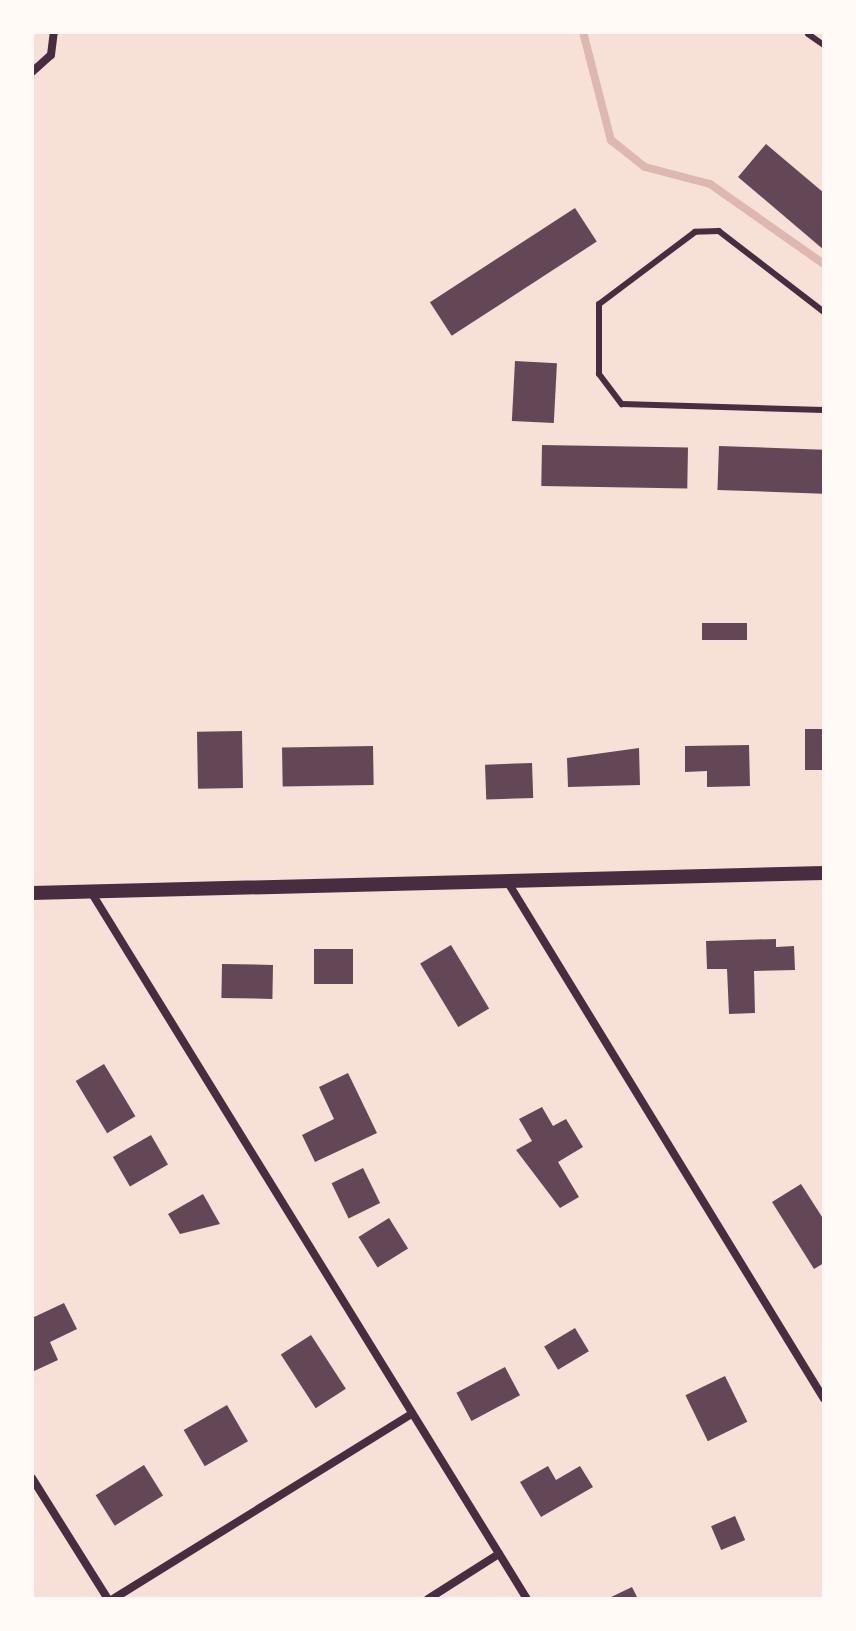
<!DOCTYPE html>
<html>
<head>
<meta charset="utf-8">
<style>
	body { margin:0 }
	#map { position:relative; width:856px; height:1631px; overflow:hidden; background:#f7e1d7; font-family:Mulish,sans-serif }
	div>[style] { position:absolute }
	.stream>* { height:8px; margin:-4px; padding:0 4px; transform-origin:4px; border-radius:4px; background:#dcb8b0 }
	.building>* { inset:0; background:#644757; transform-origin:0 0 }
	.service>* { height:6px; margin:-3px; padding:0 3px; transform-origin:3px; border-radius:3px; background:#4a2c40 }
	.minor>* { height:8px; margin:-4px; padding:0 4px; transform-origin:4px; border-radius:4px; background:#4a2c40 }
	.tertiary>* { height:14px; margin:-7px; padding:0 7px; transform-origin:7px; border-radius:7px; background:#4a2c40 }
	span { translate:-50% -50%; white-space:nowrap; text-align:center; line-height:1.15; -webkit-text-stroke:8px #fffaf5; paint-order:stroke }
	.frame { position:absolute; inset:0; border:34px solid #fffaf5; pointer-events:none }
</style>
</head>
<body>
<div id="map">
	<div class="stream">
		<div style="left:583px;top:32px;width:112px;rotate:75.5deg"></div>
		<div style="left:611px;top:140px;width:43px;rotate:38.5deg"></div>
		<div style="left:645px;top:167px;width:67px;rotate:14.7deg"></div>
		<div style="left:710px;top:184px;width:139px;rotate:35.1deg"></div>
	</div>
	<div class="building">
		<div style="clip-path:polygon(766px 144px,824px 193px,824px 250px,738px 177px)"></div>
		<div style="left:575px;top:208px;width:40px;height:173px;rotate:57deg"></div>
		<div style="left:515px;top:361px;width:42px;height:60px;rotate:3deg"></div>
		<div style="left:542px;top:445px;width:146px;height:41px;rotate:1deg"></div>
		<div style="left:719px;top:446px;width:105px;height:44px;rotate:2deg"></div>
		<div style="left:747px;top:623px;width:17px;height:45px;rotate:90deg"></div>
		<div style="left:805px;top:729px;width:19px;height:41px"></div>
		<div style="left:242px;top:731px;width:57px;height:45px;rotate:89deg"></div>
		<div style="clip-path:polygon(749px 745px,750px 786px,707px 787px,707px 771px,685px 772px,685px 746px)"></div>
		<div style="left:373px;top:746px;width:39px;height:91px;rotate:89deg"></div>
		<div style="clip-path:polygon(639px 748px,640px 785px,568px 787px,567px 758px)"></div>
		<div style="left:532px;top:763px;width:35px;height:47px;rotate:88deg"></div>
		<div style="clip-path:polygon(776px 939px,776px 947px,794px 946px,795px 970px,754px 971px,755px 1013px,729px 1014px,727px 969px,707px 969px,706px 941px)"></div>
		<div style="left:451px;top:945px;width:74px;height:36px;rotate:59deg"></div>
		<div style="left:314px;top:949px;width:39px;height:35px"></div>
		<div style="left:222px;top:964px;width:51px;height:34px;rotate:1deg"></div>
		<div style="left:104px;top:1064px;width:61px;height:33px;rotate:59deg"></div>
		<div style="clip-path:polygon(348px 1073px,377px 1133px,315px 1162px,302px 1135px,334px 1119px,319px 1087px)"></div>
		<div style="clip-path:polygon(542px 1107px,553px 1126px,566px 1119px,583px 1147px,558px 1162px,579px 1197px,560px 1208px,516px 1150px,532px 1141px,519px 1119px)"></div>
		<div style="left:151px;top:1135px;width:34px;height:44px;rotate:60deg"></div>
		<div style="left:363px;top:1168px;width:39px;height:35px;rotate:64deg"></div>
		<div style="clip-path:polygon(801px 1184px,824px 1220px,824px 1263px,814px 1269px,772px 1202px)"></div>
		<div style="clip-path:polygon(203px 1194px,220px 1224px,180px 1234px,168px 1214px)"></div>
		<div style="left:389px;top:1218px;width:36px;height:36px;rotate:58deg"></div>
		<div style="clip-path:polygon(64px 1303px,77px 1329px,50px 1342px,58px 1360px,32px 1372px,32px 1318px)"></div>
		<div style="left:575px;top:1328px;width:27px;height:36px;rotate:59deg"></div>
		<div style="left:311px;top:1335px;width:64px;height:36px;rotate:57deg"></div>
		<div style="left:505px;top:1367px;width:32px;height:55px;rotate:62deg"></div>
		<div style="left:725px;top:1376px;width:51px;height:44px;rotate:64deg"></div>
		<div style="left:227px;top:1405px;width:42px;height:50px;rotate:60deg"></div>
		<div style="left:144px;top:1465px;width:36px;height:57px;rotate:58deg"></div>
		<div style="clip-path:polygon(548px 1466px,556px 1480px,580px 1466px,593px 1487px,541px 1517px,520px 1482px)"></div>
		<div style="left:735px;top:1516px;width:26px;height:26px;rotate:67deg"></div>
		<div style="clip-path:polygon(632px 1587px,638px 1599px,607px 1599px)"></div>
	</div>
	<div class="service">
		<div style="left:808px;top:34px;width:19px;rotate:35deg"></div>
		<div style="left:824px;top:312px;width:133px;rotate:-142.4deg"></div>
		<div style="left:719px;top:231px;width:24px;rotate:178deg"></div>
		<div style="left:695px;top:232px;width:120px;rotate:143.1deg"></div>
		<div style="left:599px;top:304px;width:70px;rotate:90deg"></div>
		<div style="left:599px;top:374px;width:38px;rotate:53deg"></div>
		<div style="left:622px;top:404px;width:202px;rotate:1.7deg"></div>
	</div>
	<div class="minor">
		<div style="left:32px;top:72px;width:25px;rotate:-42deg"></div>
		<div style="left:51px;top:55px;width:23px;rotate:-83deg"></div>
		<div style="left:507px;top:881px;width:607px;rotate:58.53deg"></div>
		<div style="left:91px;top:892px;width:831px;rotate:58.34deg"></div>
		<div style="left:32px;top:1478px;width:143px;rotate:57.9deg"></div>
		<div style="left:113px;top:1599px;width:349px;rotate:-31.8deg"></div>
		<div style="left:428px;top:1599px;width:84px;rotate:-32.4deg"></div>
	</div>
	<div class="tertiary">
		<div style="left:32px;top:893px;width:792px;rotate:-1.45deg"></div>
	</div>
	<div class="frame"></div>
</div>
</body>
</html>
